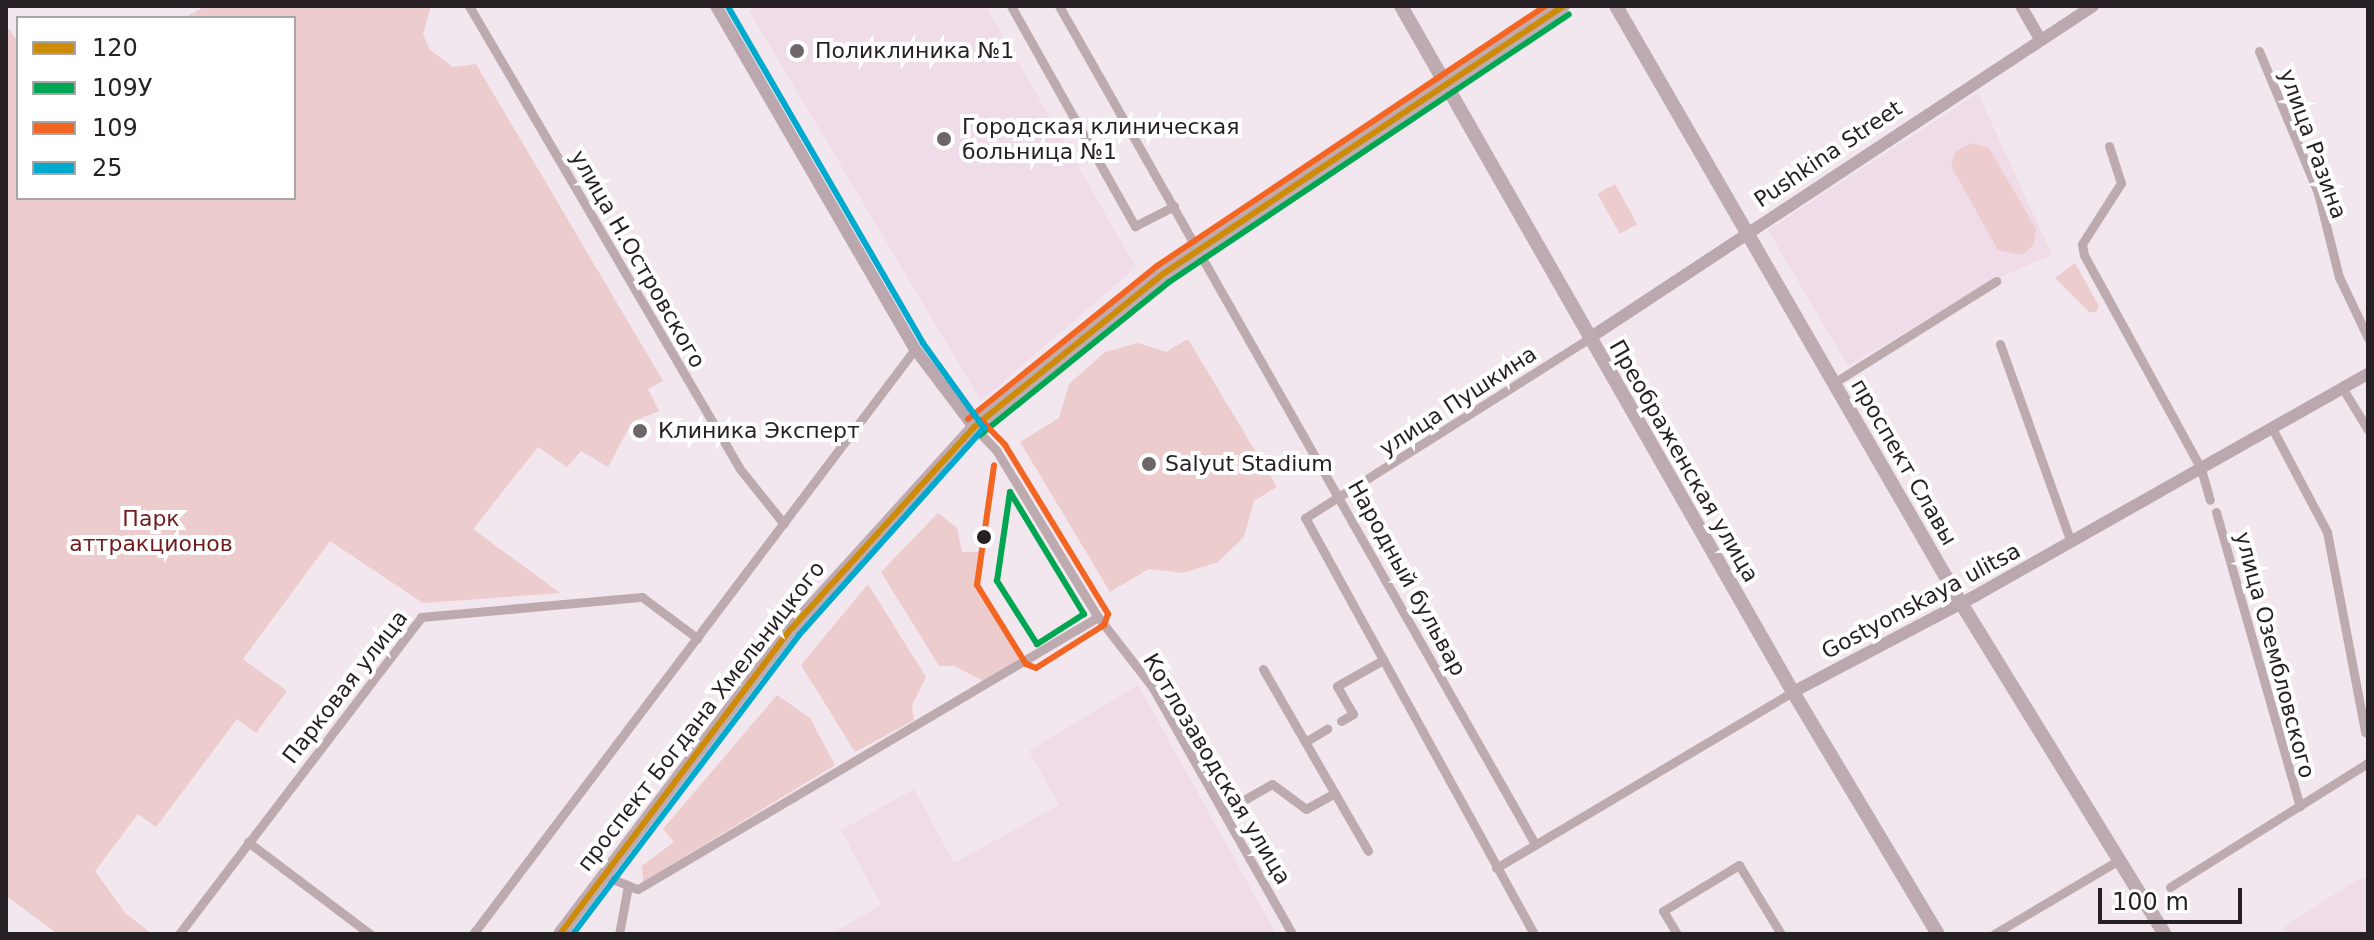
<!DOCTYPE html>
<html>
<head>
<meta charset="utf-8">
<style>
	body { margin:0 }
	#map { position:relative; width:2374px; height:940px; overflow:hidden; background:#f2e7ee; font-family:"DejaVu Sans",sans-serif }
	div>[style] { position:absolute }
	.built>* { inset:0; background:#f0dce9 }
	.green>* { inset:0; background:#eccccd; transform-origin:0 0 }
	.street>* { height:9px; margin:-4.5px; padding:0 4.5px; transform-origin:4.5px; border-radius:4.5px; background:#bcaaaf }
	.secondary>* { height:12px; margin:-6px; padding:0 6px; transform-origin:6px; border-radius:6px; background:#bba8ae }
	.primary>* { height:14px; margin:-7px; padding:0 7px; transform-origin:7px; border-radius:7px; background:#beabb2 }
	.bus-1>* { height:6px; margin:-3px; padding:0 3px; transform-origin:3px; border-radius:3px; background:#cd8b07 }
	.bus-2>* { height:6px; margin:-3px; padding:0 3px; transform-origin:3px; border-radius:3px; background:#00a651 }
	.bus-3>* { height:6px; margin:-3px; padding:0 3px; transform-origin:3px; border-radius:3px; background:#f26522 }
	.bus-4>* { height:6px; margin:-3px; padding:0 3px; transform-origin:3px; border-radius:3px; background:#00a9ce }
	.dots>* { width:22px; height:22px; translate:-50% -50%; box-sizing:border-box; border:4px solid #fff; border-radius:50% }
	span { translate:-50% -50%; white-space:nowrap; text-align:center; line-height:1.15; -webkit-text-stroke:8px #fff; paint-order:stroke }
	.poi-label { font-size:22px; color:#261f23 }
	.left { translate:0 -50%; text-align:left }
	.street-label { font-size:22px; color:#261f23 }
	.park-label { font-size:22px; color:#701b1d }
	.frame { position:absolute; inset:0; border:8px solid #261f23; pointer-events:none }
	.legend { position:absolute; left:16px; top:16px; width:280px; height:184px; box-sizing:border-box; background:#fff; border:2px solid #a8a5a7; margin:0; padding:10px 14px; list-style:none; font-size:24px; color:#261f23 }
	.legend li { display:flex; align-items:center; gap:16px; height:40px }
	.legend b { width:40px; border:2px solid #a8a5a7 }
	.scale { position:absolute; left:2098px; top:888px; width:144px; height:36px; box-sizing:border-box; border:4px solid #261f23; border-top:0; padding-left:10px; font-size:24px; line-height:28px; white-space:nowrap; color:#261f23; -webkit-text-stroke:6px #fff; paint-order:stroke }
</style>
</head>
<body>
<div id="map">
	<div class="built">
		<div style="clip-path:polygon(756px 6px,986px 6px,1136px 267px,981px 401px,749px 11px)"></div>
		<div style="clip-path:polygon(1978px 93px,2052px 255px,1993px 280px,1848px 366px,1768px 230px)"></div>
		<div style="clip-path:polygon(1138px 685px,1276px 934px,831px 934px,881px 905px,841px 830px,914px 789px,954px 863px,1059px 805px,1029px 751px)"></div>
		<div style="clip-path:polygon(2360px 878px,2368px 879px,2368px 934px,2286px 934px,2282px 928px)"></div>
	</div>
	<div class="green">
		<div style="clip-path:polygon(206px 6px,431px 6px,423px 34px,430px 50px,453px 67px,476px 64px,663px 381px,648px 389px,659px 411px,632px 422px,608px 467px,581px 451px,567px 467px,538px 447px,473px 529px,560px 593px,423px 603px,330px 541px,243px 659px,287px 691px,256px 733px,237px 719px,156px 827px,138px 814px,95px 871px,125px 913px,152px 934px,58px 934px,6px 896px,6px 25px,18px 42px,18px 198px,294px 198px,294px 18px,184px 18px)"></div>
		<div style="clip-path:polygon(1972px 143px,1989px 148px,2036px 229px,2034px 244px,2022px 255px,1998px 250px,1951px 166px,1956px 151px)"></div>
		<div style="left:1615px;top:184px;width:46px;height:20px;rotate:61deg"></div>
		<div style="clip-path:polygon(2075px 263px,2099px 306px,2096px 312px,2089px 312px,2055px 278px)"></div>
		<div style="clip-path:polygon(1188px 339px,1277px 487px,1254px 501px,1244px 537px,1218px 562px,1183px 573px,1149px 569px,1110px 592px,1020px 442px,1059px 418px,1069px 384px,1105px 352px,1138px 343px,1166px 352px)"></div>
		<div style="clip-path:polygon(938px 513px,957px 528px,962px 552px,983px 552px,978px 586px,1022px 657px,983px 681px,954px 666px,939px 666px,881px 572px)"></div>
		<div style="clip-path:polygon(868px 584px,926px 677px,912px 705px,914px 720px,855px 752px,801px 665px)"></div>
		<div style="clip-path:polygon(777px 695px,810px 718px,835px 765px,643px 882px,642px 866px,674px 842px,663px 829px)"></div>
	</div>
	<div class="street">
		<div style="left:469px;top:6px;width:536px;rotate:59.66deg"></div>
		<div style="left:740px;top:469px;width:70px;rotate:51.3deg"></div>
		<div style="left:1011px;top:6px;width:253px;rotate:60.6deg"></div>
		<div style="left:1135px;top:226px;width:44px;rotate:-27.1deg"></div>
		<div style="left:1059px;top:6px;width:964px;rotate:60.4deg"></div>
		<div style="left:2259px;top:51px;width:154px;rotate:67.4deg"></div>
		<div style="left:2318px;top:193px;width:87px;rotate:76deg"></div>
		<div style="left:2339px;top:277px;width:68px;rotate:64.6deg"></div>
		<div style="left:2109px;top:146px;width:39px;rotate:72deg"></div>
		<div style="left:2121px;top:183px;width:72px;rotate:122.6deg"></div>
		<div style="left:2082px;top:244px;width:11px;rotate:80deg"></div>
		<div style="left:2084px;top:255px;width:244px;rotate:61.3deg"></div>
		<div style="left:2201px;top:469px;width:32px;rotate:74deg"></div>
		<div style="left:2000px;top:344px;width:210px;rotate:70.3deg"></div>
		<div style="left:1832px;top:384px;width:194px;rotate:-32.1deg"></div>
		<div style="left:2343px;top:389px;width:48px;rotate:58.6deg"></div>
		<div style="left:974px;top:427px;width:32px;rotate:46deg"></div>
		<div style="left:996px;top:450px;width:196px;rotate:58.6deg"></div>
		<div style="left:1098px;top:617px;width:90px;rotate:52.2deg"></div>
		<div style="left:1153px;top:688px;width:283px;rotate:60.5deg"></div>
		<div style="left:2273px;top:430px;width:115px;rotate:62.1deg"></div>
		<div style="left:2327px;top:532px;width:204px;rotate:79.2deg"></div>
		<div style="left:2216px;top:512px;width:306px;rotate:74.1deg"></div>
		<div style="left:1263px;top:669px;width:210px;rotate:60deg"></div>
		<div style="left:1341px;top:721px;width:14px;rotate:-30deg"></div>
		<div style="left:1353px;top:714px;width:32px;rotate:-120deg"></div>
		<div style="left:1337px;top:686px;width:53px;rotate:-29.5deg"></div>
		<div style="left:1305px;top:742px;width:26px;rotate:-31deg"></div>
		<div style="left:1223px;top:812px;width:56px;rotate:-29.7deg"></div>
		<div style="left:1272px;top:784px;width:42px;rotate:36.3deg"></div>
		<div style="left:1306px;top:809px;width:33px;rotate:-29deg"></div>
		<div style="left:248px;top:842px;width:153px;rotate:37deg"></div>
		<div style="left:1496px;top:868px;width:345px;rotate:-30.7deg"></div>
		<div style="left:605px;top:876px;width:35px;rotate:22deg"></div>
		<div style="left:638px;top:889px;width:534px;rotate:-30.6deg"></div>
		<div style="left:2170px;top:887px;width:234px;rotate:-32.1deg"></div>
		<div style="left:179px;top:934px;width:399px;rotate:-52.6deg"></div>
		<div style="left:421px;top:617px;width:222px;rotate:-5.2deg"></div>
		<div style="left:642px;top:597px;width:69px;rotate:36.7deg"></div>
		<div style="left:473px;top:934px;width:733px;rotate:-52.93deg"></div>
		<div style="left:619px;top:934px;width:49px;rotate:-79.4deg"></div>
		<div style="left:1534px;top:934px;width:475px;rotate:-118.8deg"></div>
		<div style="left:1305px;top:518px;width:335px;rotate:-32.3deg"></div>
		<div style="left:1677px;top:934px;width:27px;rotate:-121deg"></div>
		<div style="left:1663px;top:911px;width:89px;rotate:-31.2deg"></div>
		<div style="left:1739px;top:865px;width:81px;rotate:58.7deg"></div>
		<div style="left:1994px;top:934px;width:145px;rotate:-30.6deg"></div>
	</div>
	<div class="secondary">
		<div style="left:716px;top:6px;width:397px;rotate:59.9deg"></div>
		<div style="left:915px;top:349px;width:98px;rotate:52.9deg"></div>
		<div style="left:2021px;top:6px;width:36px;rotate:60deg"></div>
		<div style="left:1588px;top:339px;width:605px;rotate:-33.4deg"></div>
		<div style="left:1793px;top:692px;width:206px;rotate:-27.8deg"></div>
		<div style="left:1975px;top:596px;width:451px;rotate:-29.5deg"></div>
	</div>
	<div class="primary">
		<div style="left:1401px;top:6px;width:790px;rotate:60.26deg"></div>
		<div style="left:1793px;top:692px;width:282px;rotate:59.1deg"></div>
		<div style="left:1616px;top:6px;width:690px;rotate:59.98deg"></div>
		<div style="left:1961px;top:603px;width:389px;rotate:58.4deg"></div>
		<div style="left:560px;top:934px;width:383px;rotate:-52.9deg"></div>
		<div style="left:791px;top:629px;width:273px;rotate:-47.8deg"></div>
		<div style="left:974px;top:427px;width:243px;rotate:-39deg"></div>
		<div style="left:1163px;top:274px;width:481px;rotate:-33.8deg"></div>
	</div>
	<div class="bus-1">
		<div style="left:560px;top:934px;width:383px;rotate:-52.9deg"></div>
		<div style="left:791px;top:629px;width:273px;rotate:-47.8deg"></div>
		<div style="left:974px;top:427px;width:243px;rotate:-39deg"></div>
		<div style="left:1163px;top:274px;width:481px;rotate:-33.8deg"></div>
	</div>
	<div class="bus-2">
		<div style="left:980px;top:435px;width:243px;rotate:-39deg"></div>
		<div style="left:1169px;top:282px;width:481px;rotate:-33.8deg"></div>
		<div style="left:1010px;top:492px;width:143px;rotate:58.8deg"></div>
		<div style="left:1084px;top:614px;width:56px;rotate:147.4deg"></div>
		<div style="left:1037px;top:644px;width:75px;rotate:-122.4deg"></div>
		<div style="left:997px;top:581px;width:90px;rotate:-81.7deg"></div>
	</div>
	<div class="bus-3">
		<div style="left:968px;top:419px;width:243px;rotate:-39deg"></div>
		<div style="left:1157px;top:266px;width:467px;rotate:-33.8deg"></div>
		<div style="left:981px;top:420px;width:35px;rotate:46deg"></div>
		<div style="left:1005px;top:445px;width:198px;rotate:58.6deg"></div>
		<div style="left:1108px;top:614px;width:12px;rotate:110deg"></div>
		<div style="left:1104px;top:625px;width:80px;rotate:147.7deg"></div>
		<div style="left:1036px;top:668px;width:11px;rotate:-158deg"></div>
		<div style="left:1026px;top:664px;width:93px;rotate:-121.8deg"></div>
		<div style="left:977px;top:585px;width:121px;rotate:-81.9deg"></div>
	</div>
	<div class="bus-4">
		<div style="left:573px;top:934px;width:375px;rotate:-52.9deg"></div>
		<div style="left:799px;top:635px;width:278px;rotate:-48.2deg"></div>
		<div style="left:984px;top:428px;width:105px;rotate:-125.7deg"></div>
		<div style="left:923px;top:343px;width:389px;rotate:-120.1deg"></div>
	</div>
	<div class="dots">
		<div style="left:797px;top:51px;background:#6d656a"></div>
		<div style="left:944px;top:139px;background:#6d656a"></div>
		<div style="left:640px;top:431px;background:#6d656a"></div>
		<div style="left:1149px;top:464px;background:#6d656a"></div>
		<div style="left:984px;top:537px;background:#261f23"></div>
	</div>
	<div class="poi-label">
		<span class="left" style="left:815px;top:51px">Поликлиника №1</span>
		<span class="left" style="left:962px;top:139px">Городская клиническая<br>больница №1</span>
		<span class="left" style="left:658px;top:431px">Клиника Эксперт</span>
		<span class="left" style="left:1165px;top:464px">Salyut Stadium</span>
	</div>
	<div class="street-label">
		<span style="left:2313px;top:144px;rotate:70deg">улица Разина</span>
		<span style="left:1828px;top:154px;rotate:-34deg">Pushkina Street</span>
		<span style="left:638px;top:259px;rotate:60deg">улица Н.Островского</span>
		<span style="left:1458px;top:401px;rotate:-33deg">улица Пушкина</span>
		<span style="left:1684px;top:461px;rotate:60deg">Преображенская улица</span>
		<span style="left:1904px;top:462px;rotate:60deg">проспект Славы</span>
		<span style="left:1407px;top:578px;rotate:61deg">Народный бульвар</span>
		<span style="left:1921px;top:601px;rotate:-28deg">Gostyonskaya ulitsa</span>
		<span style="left:2275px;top:655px;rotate:75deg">улица Озембловского</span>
		<span style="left:345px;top:687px;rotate:-52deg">Парковая улица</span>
		<span style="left:701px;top:716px;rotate:-52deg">проспект Богдана Хмельницкого</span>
		<span style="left:1217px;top:769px;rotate:59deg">Котлозаводская улица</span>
	</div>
	<div class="park-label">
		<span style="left:151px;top:531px">Парк<br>аттракционов</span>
	</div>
	<div class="frame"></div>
	<ul class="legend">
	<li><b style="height:10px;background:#cd8b07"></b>120</li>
	<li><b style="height:10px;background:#00a651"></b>109У</li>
	<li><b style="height:10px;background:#f26522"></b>109</li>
	<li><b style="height:10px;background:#00a9ce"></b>25</li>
	</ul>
	<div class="scale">100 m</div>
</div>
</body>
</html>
